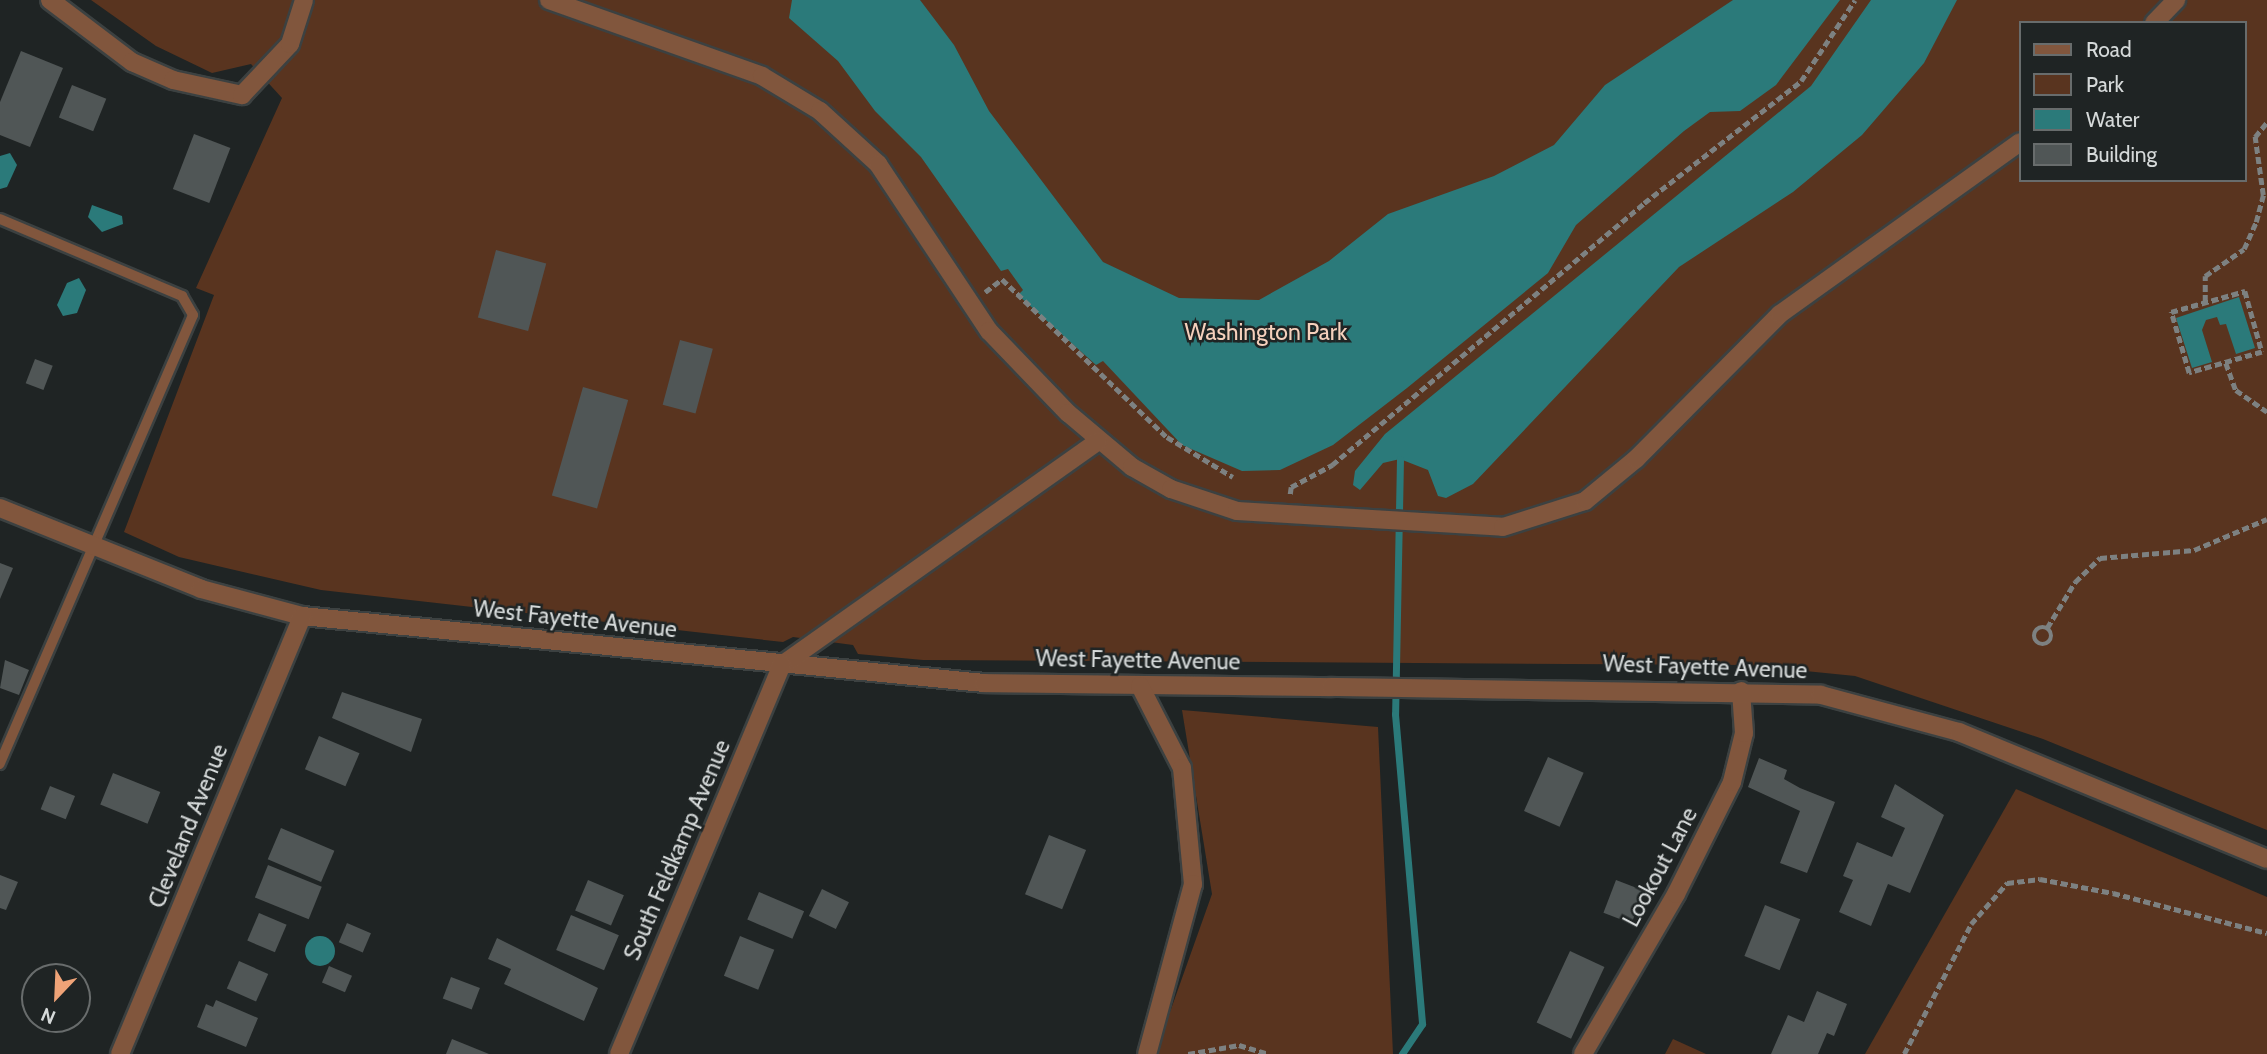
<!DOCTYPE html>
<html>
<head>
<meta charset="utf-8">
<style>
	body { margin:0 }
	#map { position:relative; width:2267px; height:1054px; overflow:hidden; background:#1f2424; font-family:Cabin,sans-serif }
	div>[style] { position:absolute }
	.green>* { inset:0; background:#59341f }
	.water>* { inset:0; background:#2b7a7a }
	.round { border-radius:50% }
	.stream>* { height:7px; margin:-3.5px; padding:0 3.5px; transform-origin:3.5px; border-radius:3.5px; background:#2b7a7a }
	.building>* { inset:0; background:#505656; transform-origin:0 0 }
	.path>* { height:4.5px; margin-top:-2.25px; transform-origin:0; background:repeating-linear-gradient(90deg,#7d8181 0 7px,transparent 0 10.5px) }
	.path>.ring { margin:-2.25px; padding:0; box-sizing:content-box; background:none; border:4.5px solid #7d8181; border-radius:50% }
	.roads { filter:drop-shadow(2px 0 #3c4141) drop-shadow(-2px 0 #3c4141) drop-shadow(0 2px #3c4141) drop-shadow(0 -2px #3c4141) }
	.service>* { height:10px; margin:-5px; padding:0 5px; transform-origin:5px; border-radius:5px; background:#81563d }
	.minor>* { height:18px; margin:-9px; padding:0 9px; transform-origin:9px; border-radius:9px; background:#81563d }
	.tertiary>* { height:18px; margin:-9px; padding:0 9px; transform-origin:9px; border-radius:9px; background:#81563d }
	span { translate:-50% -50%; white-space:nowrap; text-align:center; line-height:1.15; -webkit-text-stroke:5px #1f2424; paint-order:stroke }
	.park-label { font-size:23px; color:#f5d0bc }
	.street-label { font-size:23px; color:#d5d9d9 }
	.legend { position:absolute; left:2019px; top:21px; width:228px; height:161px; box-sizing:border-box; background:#1f2424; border:2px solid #686c6c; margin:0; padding:9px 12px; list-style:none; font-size:21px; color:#d5d9d9 }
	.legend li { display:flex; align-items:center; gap:14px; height:35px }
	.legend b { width:35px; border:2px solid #686c6c }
	.north { position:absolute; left:21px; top:963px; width:70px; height:70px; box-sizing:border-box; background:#1f2424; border:2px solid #686c6c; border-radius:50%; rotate:203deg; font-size:19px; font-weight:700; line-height:28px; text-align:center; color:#d5d9d9 }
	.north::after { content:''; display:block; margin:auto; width:24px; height:32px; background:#efa377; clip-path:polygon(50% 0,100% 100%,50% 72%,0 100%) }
</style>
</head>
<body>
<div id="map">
	<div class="green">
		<div style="clip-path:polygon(evenodd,91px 0,2267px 0,2267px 830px,2043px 739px,1855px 676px,1746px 665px,923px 660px,858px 654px,853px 645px,793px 637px,783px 642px,321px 590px,179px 557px,124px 532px,214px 295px,196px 288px,282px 98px,251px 64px,212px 73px,156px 46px,91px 0,2020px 23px,2244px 23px,2244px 180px,2020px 180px,2020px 23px)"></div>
		<div style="clip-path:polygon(1182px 710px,1378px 727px,1393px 1054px,1155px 1054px,1212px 894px)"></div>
		<div style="clip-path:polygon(2016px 789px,2267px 897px,2267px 1054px,1865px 1054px)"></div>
		<div style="clip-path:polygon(1673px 1039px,1706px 1054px,1665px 1054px)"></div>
	</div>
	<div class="water">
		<div style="clip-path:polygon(792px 0,920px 0,954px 45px,989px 111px,1103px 262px,1179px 298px,1259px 300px,1329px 261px,1388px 214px,1494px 176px,1554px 145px,1605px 85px,1733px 0,1840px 0,1776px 85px,1740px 111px,1710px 112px,1684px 131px,1576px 225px,1548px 273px,1407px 388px,1333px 445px,1280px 470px,1242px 471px,1182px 445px,1103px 361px,1096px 365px,1018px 295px,1023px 290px,1008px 269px,1001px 271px,921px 157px,875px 111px,838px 61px,789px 18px)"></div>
		<div style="clip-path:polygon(1871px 0,1957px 0,1924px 63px,1862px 135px,1793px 192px,1679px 267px,1473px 484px,1446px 498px,1438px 496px,1428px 470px,1400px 459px,1383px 463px,1360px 490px,1353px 485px,1355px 471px,1385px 434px,1811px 86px)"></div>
		<div style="clip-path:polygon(10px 153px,17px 165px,7px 187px,0 189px,0 156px)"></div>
		<div style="clip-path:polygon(92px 205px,122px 216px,123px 224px,102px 232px,88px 217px)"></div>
		<div style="clip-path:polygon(79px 278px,86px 290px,77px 313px,63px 316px,57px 305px,67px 283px)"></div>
		<div style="clip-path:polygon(2239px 297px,2255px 348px,2236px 354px,2226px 324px,2220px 325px,2217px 317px,2206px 320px,2202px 330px,2212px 362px,2192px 368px,2176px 318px)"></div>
		<div class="round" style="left:305px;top:936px;width:30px;height:30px"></div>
	</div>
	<div class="stream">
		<div style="left:1400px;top:459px;width:255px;rotate:91.1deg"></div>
		<div style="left:1395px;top:714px;width:311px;rotate:85deg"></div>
		<div style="left:1422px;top:1024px;width:36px;rotate:124deg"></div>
	</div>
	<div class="building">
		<div style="clip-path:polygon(21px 51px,63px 68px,30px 147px,0 135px,0 102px)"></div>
		<div style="left:72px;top:85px;width:37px;height:35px;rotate:22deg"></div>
		<div style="left:194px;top:134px;width:39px;height:59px;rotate:21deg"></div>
		<div style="left:496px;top:250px;width:52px;height:70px;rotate:15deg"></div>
		<div style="left:680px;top:340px;width:34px;height:67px;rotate:15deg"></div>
		<div style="left:35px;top:359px;width:19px;height:26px;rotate:21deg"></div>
		<div style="left:583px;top:387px;width:47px;height:113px;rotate:16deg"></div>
		<div style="clip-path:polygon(0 563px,13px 568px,0 599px)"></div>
		<div style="clip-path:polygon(5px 660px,29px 670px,19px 695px,0 688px)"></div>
		<div style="clip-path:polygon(342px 692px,422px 719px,411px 752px,332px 718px)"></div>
		<div style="left:319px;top:736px;width:44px;height:36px;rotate:23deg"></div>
		<div style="left:1548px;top:757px;width:39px;height:59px;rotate:24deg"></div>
		<div style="clip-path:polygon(1759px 758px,1787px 770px,1784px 779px,1800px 788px,1835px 802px,1807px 873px,1780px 863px,1800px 811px,1748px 787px)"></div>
		<div style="left:113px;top:773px;width:51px;height:34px;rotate:22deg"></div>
		<div style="clip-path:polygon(1895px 784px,1944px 815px,1910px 893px,1888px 884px,1871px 926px,1839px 912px,1853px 880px,1843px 876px,1857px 842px,1892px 857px,1905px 828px,1881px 817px)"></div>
		<div style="left:50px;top:786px;width:27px;height:25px;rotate:22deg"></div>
		<div style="left:281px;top:828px;width:58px;height:34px;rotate:23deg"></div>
		<div style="left:1049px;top:835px;width:40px;height:64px;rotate:22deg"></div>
		<div style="left:268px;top:865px;width:58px;height:35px;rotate:22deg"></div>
		<div style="clip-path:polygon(0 875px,18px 882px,6px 910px,0 908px)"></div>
		<div style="left:588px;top:880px;width:39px;height:33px;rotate:23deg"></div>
		<div style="left:1616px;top:880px;width:30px;height:35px;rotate:21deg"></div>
		<div style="left:822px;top:889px;width:30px;height:30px;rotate:26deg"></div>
		<div style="left:759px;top:892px;width:49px;height:30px;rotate:23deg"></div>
		<div style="left:1765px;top:905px;width:38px;height:55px;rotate:22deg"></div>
		<div style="left:259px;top:913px;width:30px;height:30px;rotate:23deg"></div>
		<div style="left:571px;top:915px;width:52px;height:38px;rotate:23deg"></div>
		<div style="left:347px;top:923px;width:26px;height:21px;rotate:23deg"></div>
		<div style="left:740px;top:936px;width:37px;height:43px;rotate:22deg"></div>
		<div style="clip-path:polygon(497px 938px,598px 988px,584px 1021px,504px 984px,511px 969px,488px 959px)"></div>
		<div style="left:1570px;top:951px;width:38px;height:79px;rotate:25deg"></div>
		<div style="left:239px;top:961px;width:32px;height:30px;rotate:24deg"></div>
		<div style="left:329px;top:966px;width:25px;height:18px;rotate:23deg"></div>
		<div style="left:451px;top:977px;width:31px;height:23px;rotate:21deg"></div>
		<div style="clip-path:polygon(1817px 991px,1847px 1004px,1834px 1036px,1827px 1033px,1818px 1054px,1771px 1054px,1788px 1015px,1804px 1022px)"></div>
		<div style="clip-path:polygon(216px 1000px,258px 1018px,246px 1047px,197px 1027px,206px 1004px,213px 1007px)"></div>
		<div style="clip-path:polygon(452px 1039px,489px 1054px,446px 1054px)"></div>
	</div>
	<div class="path">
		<div style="left:2245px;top:291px;width:63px;rotate:74.4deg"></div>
		<div style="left:2262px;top:352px;width:76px;rotate:164deg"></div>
		<div style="left:2189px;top:373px;width:64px;rotate:-106.4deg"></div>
		<div style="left:2171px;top:312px;width:77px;rotate:-15.8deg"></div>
		<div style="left:985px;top:292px;width:21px;rotate:-37deg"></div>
		<div style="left:1002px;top:279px;width:228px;rotate:43.8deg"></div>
		<div style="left:1167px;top:437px;width:77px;rotate:31.2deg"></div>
		<div style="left:2205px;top:302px;width:26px;rotate:-90deg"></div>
		<div style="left:2205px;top:276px;width:47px;rotate:-34.7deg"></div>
		<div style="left:2244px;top:249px;width:30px;rotate:-66deg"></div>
		<div style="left:2256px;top:222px;width:28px;rotate:-75deg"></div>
		<div style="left:2263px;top:195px;width:59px;rotate:-97.9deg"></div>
		<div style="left:2255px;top:137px;width:19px;rotate:-51deg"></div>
		<div style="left:2226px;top:363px;width:29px;rotate:70deg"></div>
		<div style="left:2236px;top:390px;width:38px;rotate:35deg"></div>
		<div style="left:1290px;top:494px;width:7px;rotate:-82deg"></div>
		<div style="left:1291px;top:487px;width:47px;rotate:-28.2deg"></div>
		<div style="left:1332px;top:465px;width:407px;rotate:-40deg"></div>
		<div style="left:1644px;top:203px;width:199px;rotate:-37.8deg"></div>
		<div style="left:1801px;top:81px;width:97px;rotate:-56.3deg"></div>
		<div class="ring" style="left:2034px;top:627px;width:13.5px;height:13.5px"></div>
		<div style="left:2047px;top:628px;width:54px;rotate:-58.7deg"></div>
		<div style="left:2075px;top:582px;width:35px;rotate:-44deg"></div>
		<div style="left:2100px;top:558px;width:94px;rotate:-4.9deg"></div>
		<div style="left:2194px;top:550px;width:79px;rotate:-23deg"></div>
		<div style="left:1188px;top:1054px;width:52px;rotate:-10deg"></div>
		<div style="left:1239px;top:1045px;width:30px;rotate:17deg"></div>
		<div style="left:1904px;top:1054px;width:146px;rotate:-62.7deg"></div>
		<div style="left:1971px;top:924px;width:55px;rotate:-48.7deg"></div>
		<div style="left:2007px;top:883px;width:33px;rotate:-7deg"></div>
		<div style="left:2040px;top:879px;width:74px;rotate:10.9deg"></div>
		<div style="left:2113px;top:893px;width:159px;rotate:14.6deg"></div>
	</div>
	<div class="roads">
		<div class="service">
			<div style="left:0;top:219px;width:198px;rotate:22.9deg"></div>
			<div style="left:182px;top:296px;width:22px;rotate:60deg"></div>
			<div style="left:193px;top:315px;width:489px;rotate:113.3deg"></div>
		</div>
		<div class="minor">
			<div style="left:50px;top:0;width:103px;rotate:37.1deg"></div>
			<div style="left:132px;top:62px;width:45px;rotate:23.7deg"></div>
			<div style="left:173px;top:80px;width:71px;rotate:12.3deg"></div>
			<div style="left:242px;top:95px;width:70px;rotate:-46.7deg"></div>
			<div style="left:290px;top:44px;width:46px;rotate:-72.3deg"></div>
			<div style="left:549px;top:0;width:226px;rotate:19.6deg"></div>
			<div style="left:762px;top:76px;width:68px;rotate:31.1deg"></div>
			<div style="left:820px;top:111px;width:79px;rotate:42.4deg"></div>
			<div style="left:878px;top:164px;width:201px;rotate:56.4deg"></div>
			<div style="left:989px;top:331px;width:114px;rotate:46.1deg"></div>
			<div style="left:1068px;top:413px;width:84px;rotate:40.2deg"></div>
			<div style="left:1132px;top:467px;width:45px;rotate:29.4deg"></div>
			<div style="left:1171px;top:489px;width:70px;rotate:18.4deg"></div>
			<div style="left:1237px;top:511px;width:266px;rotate:3.4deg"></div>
			<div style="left:1503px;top:527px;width:86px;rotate:-17.6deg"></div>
			<div style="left:1585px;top:501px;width:66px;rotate:-39.5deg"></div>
			<div style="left:1636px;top:459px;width:204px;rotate:-45.2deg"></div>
			<div style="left:1780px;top:314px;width:295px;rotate:-35.6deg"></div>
			<div style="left:2154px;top:23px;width:32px;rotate:-46deg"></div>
			<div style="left:0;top:508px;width:217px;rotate:21.9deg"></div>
			<div style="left:201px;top:589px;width:105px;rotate:15deg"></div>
			<div style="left:302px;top:616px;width:685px;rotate:5.61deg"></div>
			<div style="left:984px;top:683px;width:347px;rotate:0.7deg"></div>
			<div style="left:782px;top:665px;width:387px;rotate:-35.3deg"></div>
			<div style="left:1140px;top:686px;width:92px;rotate:62.9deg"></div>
			<div style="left:1182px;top:768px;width:117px;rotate:84.6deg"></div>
			<div style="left:1193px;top:884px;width:176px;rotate:105.1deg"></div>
			<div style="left:120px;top:1054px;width:474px;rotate:-67.4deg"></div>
			<div style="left:619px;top:1054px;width:422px;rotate:-67.3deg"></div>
			<div style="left:1583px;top:1054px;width:185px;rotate:-59.8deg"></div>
			<div style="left:1676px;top:894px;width:125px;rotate:-63.4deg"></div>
			<div style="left:1732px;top:782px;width:50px;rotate:-76.2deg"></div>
			<div style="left:1744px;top:733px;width:42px;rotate:-94.1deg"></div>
		</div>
		<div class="tertiary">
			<div style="left:1331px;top:687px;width:490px;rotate:0.9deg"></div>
			<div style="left:1821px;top:695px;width:143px;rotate:15deg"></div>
			<div style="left:1959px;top:732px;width:333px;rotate:22.4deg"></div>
		</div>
	</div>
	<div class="park-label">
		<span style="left:1266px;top:332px">Washington Park</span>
	</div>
	<div class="street-label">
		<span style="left:575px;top:619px;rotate:6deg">West Fayette Avenue</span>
		<span style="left:1138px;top:660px;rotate:1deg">West Fayette Avenue</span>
		<span style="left:1705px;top:667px;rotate:2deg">West Fayette Avenue</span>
		<span style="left:188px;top:826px;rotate:-68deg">Cleveland Avenue</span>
		<span style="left:677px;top:850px;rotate:-67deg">South Feldkamp Avenue</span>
		<span style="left:1660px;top:867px;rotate:-62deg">Lookout Lane</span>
	</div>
	<ul class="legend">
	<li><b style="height:9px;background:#81563d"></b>Road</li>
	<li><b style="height:19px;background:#59341f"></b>Park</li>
	<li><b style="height:19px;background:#2b7a7a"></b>Water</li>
	<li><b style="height:19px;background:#505656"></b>Building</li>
	</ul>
	<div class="north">N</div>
</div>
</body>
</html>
